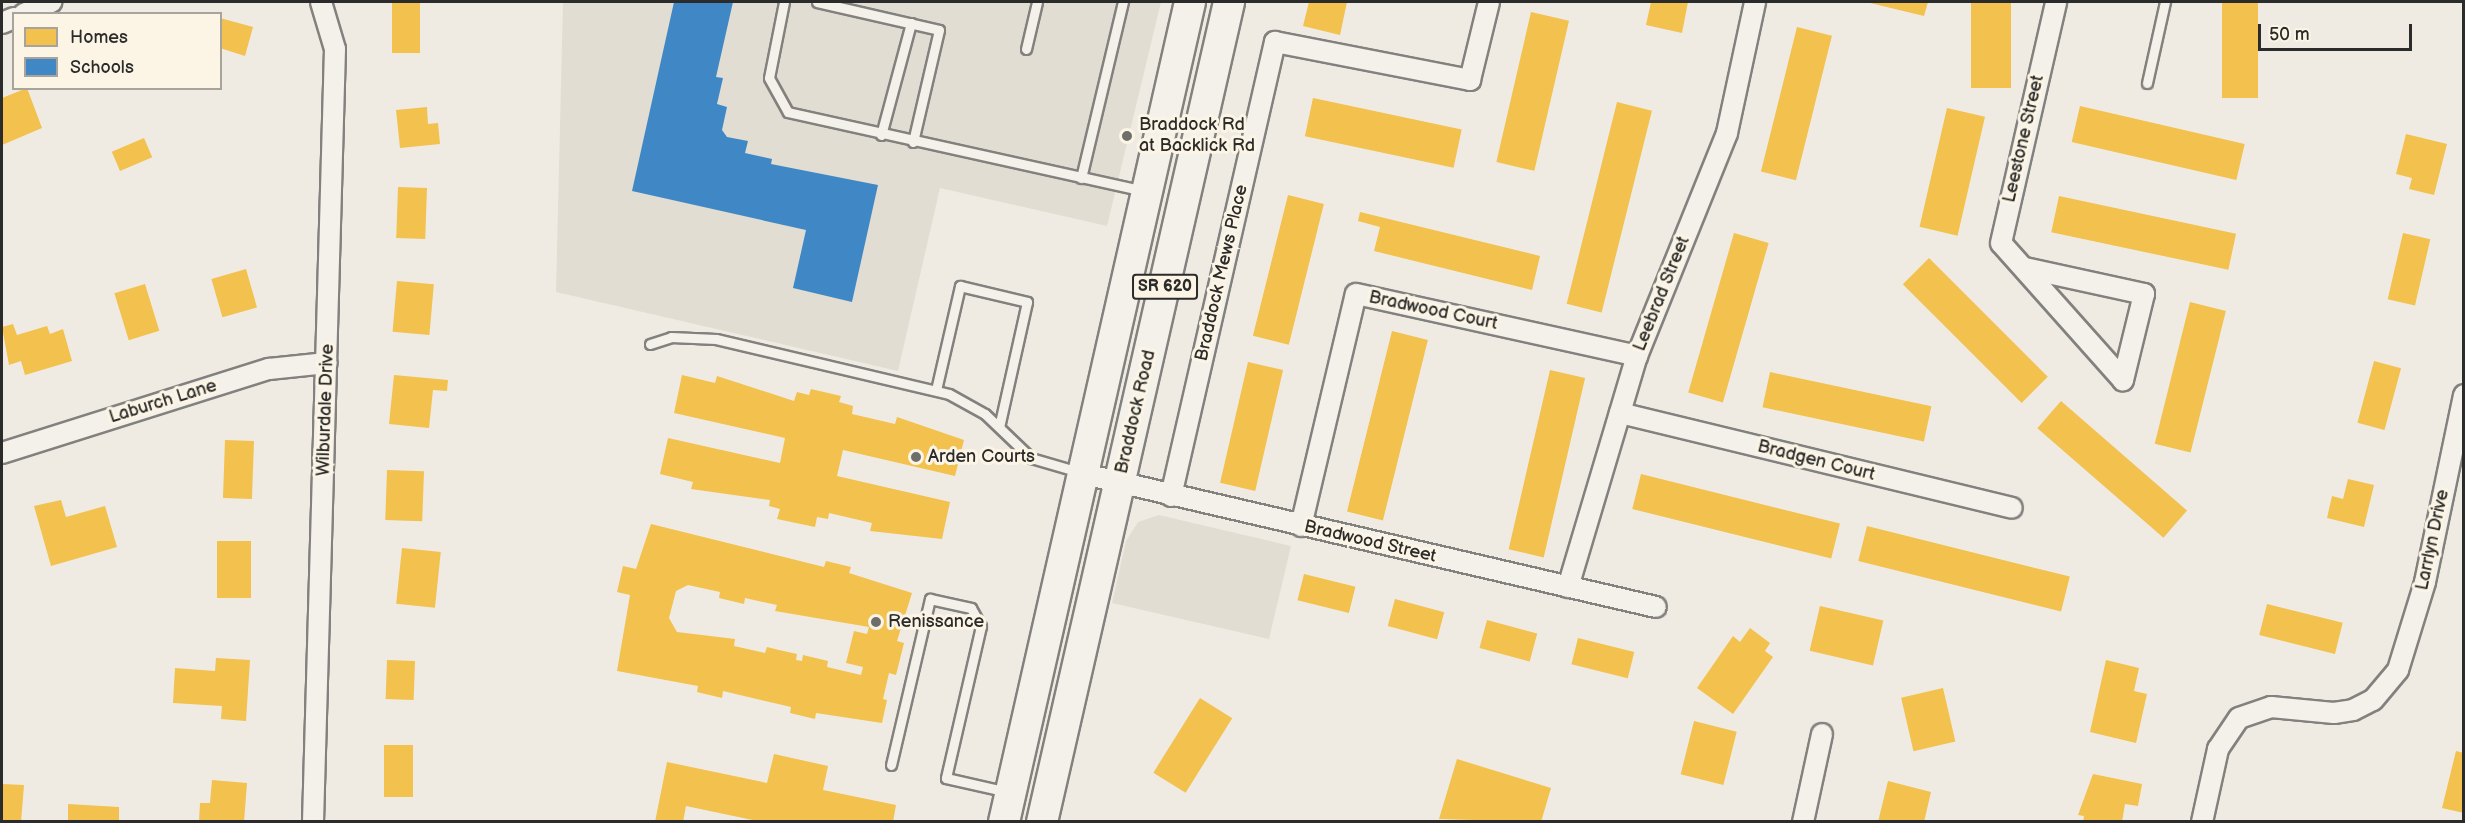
<!DOCTYPE html>
<html>
<head>
<meta charset="utf-8">
<style>
	body { margin:0 }
	#map { position:relative; width:2465px; height:823px; overflow:hidden; background:#efebe3; font-family:"Balsamiq Sans",sans-serif }
	div>[style] { position:absolute }
	.built>* { inset:0; background:#e2ddd2 }
	.green>* { inset:0; background:#e1ddd2; transform-origin:0 0 }
	.homes>* { inset:0; background:#f2c14e; transform-origin:0 0 }
	.schools>* { inset:0; background:#3f88c5 }
	.roads { filter:drop-shadow(2px 0 #83817e) drop-shadow(-2px 0 #83817e) drop-shadow(0 2px #83817e) drop-shadow(0 -2px #83817e) }
	.service>* { height:9px; margin:-4.5px; padding:0 4.5px; transform-origin:4.5px; border-radius:4.5px; background:#f4f1eb }
	.minor>* { height:20px; margin:-10px; padding:0 10px; transform-origin:10px; border-radius:10px; background:#f4f1eb }
	.primary>* { height:30px; margin:-15px; padding:0 15px; transform-origin:15px; border-radius:15px; background:#f4f1eb }
	.dots>* { width:16px; height:16px; translate:-50% -50%; box-sizing:border-box; border:3px solid #fcf5e5; border-radius:50% }
	span { translate:-50% -50%; white-space:nowrap; text-align:center; line-height:1.15; -webkit-text-stroke:6px #fcf5e5; paint-order:stroke }
	.shield-label span { padding:2px 4px; background:#fcf5e5; border:2px solid; border-radius:4px; -webkit-text-stroke-width:0 }
	.shield-label { font-size:16px; color:#2b2b2b; font-weight:700 }
	.poi-label { font-size:18px; color:#2b2b2b }
	.left { translate:0 -50%; text-align:left }
	.street-label { font-size:18px; color:#2b2b2b }
	.frame { position:absolute; inset:0; border:3px solid #2b2b2b; pointer-events:none }
	.legend { position:absolute; left:12px; top:12px; width:210px; height:78px; box-sizing:border-box; background:#fcf5e5; border:2px solid #a8a49b; margin:0; padding:8px 10px; list-style:none; font-size:18px; color:#2b2b2b }
	.legend li { display:flex; align-items:center; gap:12px; height:30px }
	.legend b { width:30px; border:2px solid #a8a49b }
	.scale { position:absolute; left:2258px; top:24px; width:154px; height:27px; box-sizing:border-box; border:3px solid #2b2b2b; border-top:0; padding-left:8px; font-size:18px; line-height:21px; white-space:nowrap; color:#2b2b2b; -webkit-text-stroke:4px #fcf5e5; paint-order:stroke }
</style>
</head>
<body>
<div id="map">
	<div class="built">
		<div style="clip-path:polygon(563px 2px,1161px 2px,1107px 226px,940px 188px,898px 371px,556px 292px)"></div>
	</div>
	<div class="green">
		<div style="left:619px;top:14px;width:40px;height:77px;rotate:10deg"></div>
		<div style="clip-path:polygon(1159px 515px,1291px 546px,1269px 639px,1112px 603px,1126px 541px,1138px 522px)"></div>
	</div>
	<div class="homes">
		<div style="left:392px;top:2px;width:28px;height:51px"></div>
		<div style="clip-path:polygon(1309px 2px,1347px 2px,1340px 35px,1303px 26px)"></div>
		<div style="clip-path:polygon(1651px 2px,1688px 2px,1682px 33px,1646px 25px)"></div>
		<div style="clip-path:polygon(1866px 2px,1928px 2px,1924px 16px)"></div>
		<div style="left:1971px;top:2px;width:40px;height:86px"></div>
		<div style="left:2222px;top:2px;width:36px;height:96px"></div>
		<div style="left:1531px;top:12px;width:39px;height:154px;rotate:13deg"></div>
		<div style="clip-path:polygon(220px 18px,253px 27px,245px 56px,220px 48px)"></div>
		<div style="left:1797px;top:27px;width:36px;height:149px;rotate:14deg"></div>
		<div style="clip-path:polygon(27px 88px,42px 128px,2px 145px,2px 98px)"></div>
		<div style="left:1313px;top:98px;width:152px;height:39px;rotate:12deg"></div>
		<div style="left:1617px;top:102px;width:36px;height:208px;rotate:14deg"></div>
		<div style="left:2080px;top:106px;width:169px;height:37px;rotate:13deg"></div>
		<div style="clip-path:polygon(427px 107px,428px 124px,438px 123px,440px 144px,400px 148px,396px 110px)"></div>
		<div style="left:1947px;top:108px;width:39px;height:122px;rotate:13deg"></div>
		<div style="clip-path:polygon(2406px 134px,2447px 144px,2434px 195px,2409px 189px,2412px 178px,2396px 174px)"></div>
		<div style="left:144px;top:138px;width:21px;height:35px;rotate:67deg"></div>
		<div style="left:398px;top:187px;width:29px;height:51px;rotate:2deg"></div>
		<div style="left:1288px;top:195px;width:37px;height:145px;rotate:14deg"></div>
		<div style="left:2059px;top:196px;width:181px;height:37px;rotate:12deg"></div>
		<div style="clip-path:polygon(1360px 212px,1540px 256px,1532px 290px,1374px 251px,1380px 227px,1358px 221px)"></div>
		<div style="left:1734px;top:233px;width:36px;height:166px;rotate:16deg"></div>
		<div style="left:2403px;top:233px;width:28px;height:68px;rotate:13deg"></div>
		<div style="left:1929px;top:258px;width:168px;height:37px;rotate:45deg"></div>
		<div style="left:246px;top:269px;width:40px;height:36px;rotate:74deg"></div>
		<div style="left:397px;top:281px;width:37px;height:51px;rotate:5deg"></div>
		<div style="left:145px;top:284px;width:49px;height:32px;rotate:73deg"></div>
		<div style="left:2190px;top:302px;width:37px;height:146px;rotate:14deg"></div>
		<div style="clip-path:polygon(13px 324px,17px 335px,47px 326px,50px 334px,63px 329px,72px 361px,25px 375px,21px 361px,9px 365px,2px 327px)"></div>
		<div style="left:1392px;top:331px;width:37px;height:186px;rotate:14deg"></div>
		<div style="left:2374px;top:361px;width:28px;height:64px;rotate:15deg"></div>
		<div style="left:1248px;top:362px;width:36px;height:124px;rotate:13deg"></div>
		<div style="left:1550px;top:370px;width:36px;height:184px;rotate:13deg"></div>
		<div style="left:1770px;top:372px;width:165px;height:36px;rotate:12deg"></div>
		<div style="clip-path:polygon(394px 375px,448px 380px,447px 391px,433px 390px,429px 428px,389px 424px)"></div>
		<div style="clip-path:polygon(682px 375px,715px 383px,717px 376px,794px 401px,797px 392px,809px 395px,811px 389px,841px 396px,839px 402px,853px 406px,852px 414px,895px 424px,897px 417px,964px 440px,955px 476px,843px 450px,837px 476px,950px 502px,942px 539px,870px 531px,872px 523px,829px 513px,828px 519px,817px 517px,815px 527px,777px 519px,780px 509px,769px 506px,770px 500px,691px 489px,693px 482px,660px 474px,668px 438px,780px 463px,785px 438px,674px 413px)"></div>
		<div style="left:2061px;top:401px;width:167px;height:36px;rotate:41deg"></div>
		<div style="left:225px;top:440px;width:29px;height:58px;rotate:2deg"></div>
		<div style="left:387px;top:470px;width:37px;height:50px;rotate:2deg"></div>
		<div style="left:1641px;top:474px;width:205px;height:36px;rotate:14deg"></div>
		<div style="clip-path:polygon(2348px 479px,2374px 485px,2364px 527px,2327px 518px,2332px 496px,2343px 499px)"></div>
		<div style="clip-path:polygon(61px 500px,66px 517px,105px 506px,117px 547px,51px 566px,34px 506px)"></div>
		<div style="clip-path:polygon(evenodd,651px 524px,824px 567px,826px 561px,851px 567px,849px 573px,912px 593px,897px 641px,904px 643px,896px 675px,889px 673px,883px 699px,887px 700px,882px 723px,816px 713px,815px 719px,790px 713px,791px 707px,723px 691px,722px 698px,697px 692px,698px 686px,617px 671px,630px 595px,617px 592px,623px 566px,636px 569px,651px 524px,688px 585px,720px 592px,719px 598px,744px 604px,745px 598px,777px 605px,775px 611px,869px 627px,867px 634px,854px 631px,846px 663px,863px 667px,861px 675px,827px 667px,828px 661px,803px 655px,802px 661px,796px 660px,797px 654px,779px 650px,767px 647px,765px 653px,734px 646px,735px 639px,677px 632px,669px 618px,676px 591px,688px 585px)"></div>
		<div style="left:1867px;top:526px;width:209px;height:36px;rotate:14deg"></div>
		<div style="left:251px;top:541px;width:57px;height:34px;rotate:90deg"></div>
		<div style="left:402px;top:548px;width:39px;height:56px;rotate:6deg"></div>
		<div style="left:1304px;top:574px;width:53px;height:27px;rotate:14deg"></div>
		<div style="left:1395px;top:599px;width:51px;height:28px;rotate:15deg"></div>
		<div style="left:2267px;top:604px;width:78px;height:32px;rotate:14deg"></div>
		<div style="left:1820px;top:606px;width:65px;height:46px;rotate:13deg"></div>
		<div style="left:1487px;top:620px;width:52px;height:29px;rotate:15deg"></div>
		<div style="clip-path:polygon(1750px 628px,1770px 643px,1765px 651px,1773px 657px,1733px 714px,1697px 688px,1733px 636px,1740px 642px)"></div>
		<div style="left:1578px;top:638px;width:58px;height:27px;rotate:14deg"></div>
		<div style="clip-path:polygon(216px 658px,250px 660px,246px 721px,221px 719px,222px 706px,173px 703px,175px 668px,215px 671px)"></div>
		<div style="left:387px;top:660px;width:28px;height:39px;rotate:2deg"></div>
		<div style="clip-path:polygon(2106px 660px,2139px 668px,2134px 691px,2147px 694px,2136px 743px,2090px 732px)"></div>
		<div style="left:1943px;top:688px;width:55px;height:43px;rotate:77deg"></div>
		<div style="left:1200px;top:698px;width:38px;height:88px;rotate:32deg"></div>
		<div style="left:1694px;top:721px;width:44px;height:55px;rotate:14deg"></div>
		<div style="left:384px;top:745px;width:29px;height:52px"></div>
		<div style="clip-path:polygon(2456px 751px,2464px 753px,2464px 813px,2442px 808px)"></div>
		<div style="clip-path:polygon(774px 754px,828px 766px,823px 790px,896px 805px,893px 822px,762px 822px,686px 806px,683px 822px,655px 822px,667px 762px,767px 783px)"></div>
		<div style="clip-path:polygon(1457px 759px,1551px 788px,1541px 822px,1439px 819px)"></div>
		<div style="clip-path:polygon(2093px 774px,2142px 784px,2138px 806px,2125px 804px,2122px 822px,2083px 822px,2084px 816px,2078px 815px)"></div>
		<div style="clip-path:polygon(212px 780px,247px 783px,244px 822px,199px 822px,200px 803px,210px 803px)"></div>
		<div style="clip-path:polygon(1888px 781px,1931px 792px,1924px 822px,1878px 822px)"></div>
		<div style="clip-path:polygon(2px 784px,24px 785px,21px 822px,2px 822px)"></div>
		<div style="clip-path:polygon(68px 804px,119px 807px,119px 822px,68px 822px)"></div>
	</div>
	<div class="schools">
		<div style="clip-path:polygon(674px 2px,733px 2px,716px 77px,723px 78px,717px 104px,727px 107px,722px 130px,727px 137px,748px 141px,745px 153px,772px 159px,771px 164px,878px 185px,852px 302px,793px 288px,806px 230px,632px 191px)"></div>
	</div>
	<div class="roads">
		<div class="service">
			<div style="left:784px;top:2px;width:77px;rotate:101.2deg"></div>
			<div style="left:769px;top:78px;width:39px;rotate:61deg"></div>
			<div style="left:788px;top:112px;width:364px;rotate:12.5deg"></div>
			<div style="left:817px;top:2px;width:125px;rotate:12.9deg"></div>
			<div style="left:939px;top:30px;width:115px;rotate:103.1deg"></div>
			<div style="left:1026px;top:49px;width:48px;rotate:-76.8deg"></div>
			<div style="left:2147px;top:83px;width:83px;rotate:-77.5deg"></div>
			<div style="left:881px;top:135px;width:116px;rotate:-75deg"></div>
			<div style="left:1081px;top:178px;width:181px;rotate:-76.6deg"></div>
			<div style="left:650px;top:344px;width:22px;rotate:-18deg"></div>
			<div style="left:671px;top:337px;width:45px;rotate:2.5deg"></div>
			<div style="left:716px;top:339px;width:239px;rotate:13.3deg"></div>
			<div style="left:949px;top:394px;width:41px;rotate:29.1deg"></div>
			<div style="left:985px;top:414px;width:64px;rotate:43.7deg"></div>
			<div style="left:1031px;top:458px;width:50px;rotate:16.3deg"></div>
			<div style="left:936px;top:390px;width:107px;rotate:-77deg"></div>
			<div style="left:960px;top:286px;width:69px;rotate:13.4deg"></div>
			<div style="left:1027px;top:302px;width:128px;rotate:102.6deg"></div>
			<div style="left:891px;top:765px;width:171px;rotate:-76.8deg"></div>
			<div style="left:930px;top:599px;width:42px;rotate:12.4deg"></div>
			<div style="left:971px;top:608px;width:21px;rotate:61deg"></div>
			<div style="left:981px;top:626px;width:156px;rotate:103deg"></div>
			<div style="left:946px;top:778px;width:64px;rotate:12.7deg"></div>
		</div>
		<div class="minor">
			<div style="left:24px;top:14px;width:30px;rotate:-24deg"></div>
			<div style="left:2px;top:23px;width:13px;rotate:-23deg"></div>
			<div style="left:2025px;top:268px;width:122px;rotate:12.3deg"></div>
			<div style="left:2144px;top:294px;width:89px;rotate:103.7deg"></div>
			<div style="left:2123px;top:380px;width:183px;rotate:-131.7deg"></div>
			<div style="left:2001px;top:243px;width:247px;rotate:-77.1deg"></div>
			<div style="left:1620px;top:413px;width:403px;rotate:13.6deg"></div>
			<div style="left:2px;top:453px;width:280px;rotate:-17.5deg"></div>
			<div style="left:269px;top:369px;width:58px;rotate:-5.9deg"></div>
			<div style="left:1084px;top:474px;width:587px;rotate:13.09deg"></div>
			<div style="left:1171px;top:496px;width:466px;rotate:-77.1deg"></div>
			<div style="left:1275px;top:42px;width:199px;rotate:11deg"></div>
			<div style="left:1470px;top:80px;width:80px;rotate:-76.3deg"></div>
			<div style="left:1301px;top:526px;width:238px;rotate:-76.7deg"></div>
			<div style="left:1356px;top:294px;width:288px;rotate:12.4deg"></div>
			<div style="left:1568px;top:587px;width:241px;rotate:-73.4deg"></div>
			<div style="left:1637px;top:356px;width:240px;rotate:-68deg"></div>
			<div style="left:1727px;top:133px;width:134px;rotate:-77.9deg"></div>
			<div style="left:313px;top:822px;width:773px;rotate:-88.37deg"></div>
			<div style="left:335px;top:49px;width:49px;rotate:-106.6deg"></div>
			<div style="left:1803px;top:822px;width:90px;rotate:-77.8deg"></div>
			<div style="left:2202px;top:822px;width:75px;rotate:-77.6deg"></div>
			<div style="left:2218px;top:749px;width:37px;rotate:-56deg"></div>
			<div style="left:2239px;top:718px;width:34px;rotate:-19deg"></div>
			<div style="left:2271px;top:707px;width:63px;rotate:5.4deg"></div>
			<div style="left:2334px;top:713px;width:19px;rotate:-9deg"></div>
			<div style="left:2353px;top:710px;width:22px;rotate:-27deg"></div>
			<div style="left:2373px;top:700px;width:39px;rotate:-50deg"></div>
			<div style="left:2398px;top:670px;width:92px;rotate:-72.9deg"></div>
			<div style="left:2425px;top:582px;width:191px;rotate:-78.2deg"></div>
		</div>
		<div class="primary">
			<div style="left:1004px;top:822px;width:841px;rotate:-77.22deg"></div>
			<div style="left:1042px;top:822px;width:841px;rotate:-77.15deg"></div>
		</div>
	</div>
	<div class="dots">
		<div style="left:1127px;top:136px;background:#706e6b"></div>
		<div style="left:916px;top:457px;background:#706e6b"></div>
		<div style="left:876px;top:622px;background:#706e6b"></div>
	</div>
	<div class="shield-label">
		<span style="left:1165px;top:287px">SR 620</span>
	</div>
	<div class="poi-label">
		<span class="left" style="left:1139px;top:136px">Braddock Rd<br>at Backlick Rd</span>
		<span class="left" style="left:928px;top:457px">Arden Courts</span>
		<span class="left" style="left:888px;top:622px">Renissance</span>
	</div>
	<div class="street-label">
		<span style="left:2024px;top:139px;rotate:-77deg">Leestone Street</span>
		<span style="left:1222px;top:273px;rotate:-77deg">Braddock Mews Place</span>
		<span style="left:1662px;top:294px;rotate:-68deg">Leebrad Street</span>
		<span style="left:1433px;top:311px;rotate:12deg">Bradwood Court</span>
		<span style="left:163px;top:402px;rotate:-17deg">Laburch Lane</span>
		<span style="left:326px;top:410px;rotate:-88deg">Wilburdale Drive</span>
		<span style="left:1136px;top:412px;rotate:-77deg">Braddock Road</span>
		<span style="left:1816px;top:461px;rotate:14deg">Bradgen Court</span>
		<span style="left:2433px;top:540px;rotate:-78deg">Larrlyn Drive</span>
		<span style="left:1370px;top:542px;rotate:13deg">Bradwood Street</span>
	</div>
	<div class="frame"></div>
	<ul class="legend">
	<li><b style="height:16px;background:#f2c14e"></b>Homes</li>
	<li><b style="height:16px;background:#3f88c5"></b>Schools</li>
	</ul>
	<div class="scale">50 m</div>
</div>
</body>
</html>
